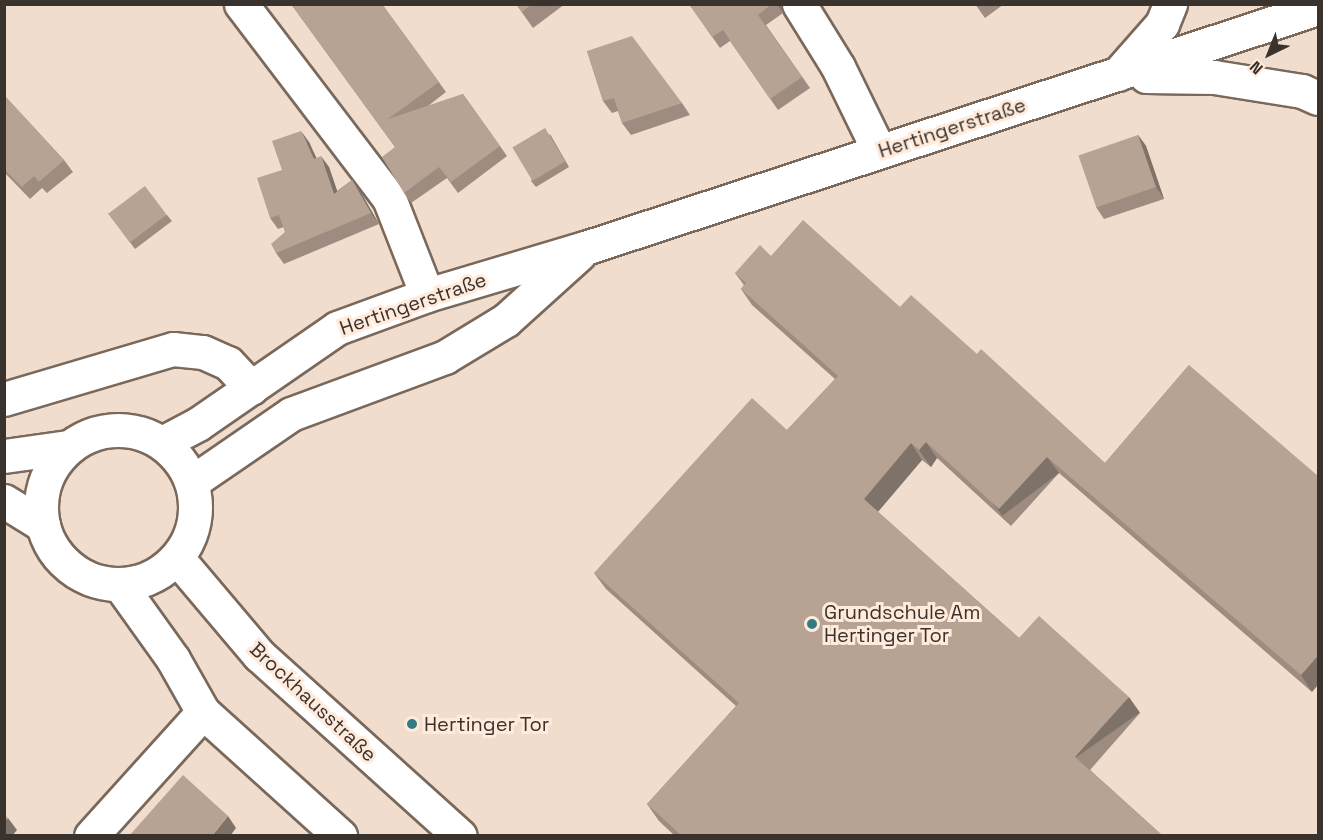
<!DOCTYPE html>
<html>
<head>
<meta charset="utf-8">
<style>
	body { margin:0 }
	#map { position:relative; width:1323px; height:840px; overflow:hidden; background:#f1ddce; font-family:"Space Grotesk",sans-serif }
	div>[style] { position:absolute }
	.roads { filter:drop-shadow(2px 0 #7a695b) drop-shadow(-2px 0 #7a695b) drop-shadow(0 2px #7a695b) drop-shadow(0 -2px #7a695b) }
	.minor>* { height:33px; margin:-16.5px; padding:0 16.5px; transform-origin:16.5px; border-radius:16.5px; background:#fff }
	.major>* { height:33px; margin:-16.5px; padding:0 16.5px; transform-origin:16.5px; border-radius:16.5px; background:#fff }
	.major>.ring { margin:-16.5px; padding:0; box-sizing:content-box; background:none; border:33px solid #fff; border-radius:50% }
	.wall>* { inset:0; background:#9d8c7f }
	.shaded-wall>* { inset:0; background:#7f7268; transform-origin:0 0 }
	.building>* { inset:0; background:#b6a394; transform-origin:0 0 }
	.dots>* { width:16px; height:16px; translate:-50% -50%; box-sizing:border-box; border:3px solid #ffeadb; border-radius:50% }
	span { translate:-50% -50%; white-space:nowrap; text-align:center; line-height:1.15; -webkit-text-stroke:6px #ffeadb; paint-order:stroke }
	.street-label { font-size:20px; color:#3a322c }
	.poi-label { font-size:20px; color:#3a322c }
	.left { translate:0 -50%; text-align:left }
	.frame { position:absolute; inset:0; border:6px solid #3a322c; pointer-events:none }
	.north { position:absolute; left:1239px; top:24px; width:60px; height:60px; -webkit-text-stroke:4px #ffeadb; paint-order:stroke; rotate:223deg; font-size:16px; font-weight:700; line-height:24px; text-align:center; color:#3a322c }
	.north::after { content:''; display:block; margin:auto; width:21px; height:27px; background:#3a322c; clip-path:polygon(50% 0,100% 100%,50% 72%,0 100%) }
</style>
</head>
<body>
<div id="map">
	<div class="roads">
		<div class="minor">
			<div style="left:241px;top:4px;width:244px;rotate:52.7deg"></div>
			<div style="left:389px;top:198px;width:104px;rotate:68.6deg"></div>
			<div style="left:799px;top:4px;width:74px;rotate:58.2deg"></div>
			<div style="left:838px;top:67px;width:93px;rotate:64deg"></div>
			<div style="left:4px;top:399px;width:176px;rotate:-16.5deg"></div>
			<div style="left:173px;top:349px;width:30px;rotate:6deg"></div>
			<div style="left:203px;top:352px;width:27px;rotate:24deg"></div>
			<div style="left:228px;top:363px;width:34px;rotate:47deg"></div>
			<div style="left:177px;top:558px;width:127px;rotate:49.8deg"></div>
			<div style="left:259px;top:655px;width:270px;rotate:42deg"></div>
			<div style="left:120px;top:585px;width:91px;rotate:54.4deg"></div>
			<div style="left:173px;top:659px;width:61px;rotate:60.5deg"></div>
			<div style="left:203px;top:712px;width:185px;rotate:42.1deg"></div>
			<div style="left:91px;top:836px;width:167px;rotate:-47.9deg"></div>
		</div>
		<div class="major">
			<div style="left:1118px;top:74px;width:67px;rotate:-48.7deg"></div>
			<div style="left:1162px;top:24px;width:22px;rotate:-68deg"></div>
			<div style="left:1146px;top:76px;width:68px;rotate:0.8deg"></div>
			<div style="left:1214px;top:77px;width:89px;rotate:9deg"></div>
			<div style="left:1302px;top:91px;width:17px;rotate:24deg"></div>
			<div class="ring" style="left:41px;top:430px;width:121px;height:121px"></div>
			<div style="left:162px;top:443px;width:41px;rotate:-27.8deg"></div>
			<div style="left:198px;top:424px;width:169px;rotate:-34.6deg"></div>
			<div style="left:337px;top:328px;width:96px;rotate:-20.1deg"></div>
			<div style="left:427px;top:295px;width:165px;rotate:-16.6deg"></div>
			<div style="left:585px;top:248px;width:771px;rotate:-18.13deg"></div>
			<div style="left:4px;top:456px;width:66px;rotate:-7.9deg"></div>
			<div style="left:192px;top:482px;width:120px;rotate:-34.5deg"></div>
			<div style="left:291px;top:414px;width:164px;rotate:-20.3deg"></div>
			<div style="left:445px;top:357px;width:71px;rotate:-31.2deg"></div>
			<div style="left:506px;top:320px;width:98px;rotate:-42.1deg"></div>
			<div style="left:4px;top:501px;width:46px;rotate:31.6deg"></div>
		</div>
	</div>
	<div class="wall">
		<div style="clip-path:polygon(291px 4px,382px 4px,446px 92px,428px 106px,463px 94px,507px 156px,458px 193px,447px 178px,411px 203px,404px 193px,395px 147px)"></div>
		<div style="clip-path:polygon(516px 4px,565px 4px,533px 28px)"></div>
		<div style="clip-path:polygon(689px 4px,781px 4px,783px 13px,766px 25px,810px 88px,778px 110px,730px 41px,720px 48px)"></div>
		<div style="clip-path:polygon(975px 4px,1004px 4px,985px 18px)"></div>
		<div style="clip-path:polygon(587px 51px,682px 103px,690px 115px,631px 135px,622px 123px,618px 111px,612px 113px,603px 101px)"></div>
		<div style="clip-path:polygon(4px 95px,64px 160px,73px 172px,47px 193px,42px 188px,30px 199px,4px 172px)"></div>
		<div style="clip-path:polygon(550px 134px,569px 167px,536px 187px,531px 181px)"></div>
		<div style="clip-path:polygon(1138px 135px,1146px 146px,1164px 199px,1104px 219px,1096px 207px)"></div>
		<div style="clip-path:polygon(309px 142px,316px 158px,329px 167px,337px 191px,352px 180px,360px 191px,379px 224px,284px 264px,276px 253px,285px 232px,284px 227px,278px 229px,270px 218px,282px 170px)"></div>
		<div style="clip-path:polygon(108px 213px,167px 215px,172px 221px,135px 249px)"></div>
		<div style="clip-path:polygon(771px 256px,900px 307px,977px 354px,1105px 463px,1189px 365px,1312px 692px,1059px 473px,1011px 526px,937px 458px,931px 467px,922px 460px,878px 512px,1019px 638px,1140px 713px,1090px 770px,1163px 836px,675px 836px,659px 821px,647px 804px,736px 706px,606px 589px,594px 573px,787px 430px,835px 379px,752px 305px,741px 289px,744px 285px,735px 273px)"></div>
	</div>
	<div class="shaded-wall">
		<div style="clip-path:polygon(777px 4px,781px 4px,783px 13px)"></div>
		<div style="clip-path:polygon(301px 131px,309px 142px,322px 170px,314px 159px)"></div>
		<div style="clip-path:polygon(1138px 135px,1146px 146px,1164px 199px,1156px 187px)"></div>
		<div style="clip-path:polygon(321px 156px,329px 167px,342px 205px,334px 194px)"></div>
		<div style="clip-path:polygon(352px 180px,360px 191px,379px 224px,371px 213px)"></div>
		<div style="clip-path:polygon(926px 442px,937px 458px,931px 467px,919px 450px)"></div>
		<div style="clip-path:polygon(911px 443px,922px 460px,875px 515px,864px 499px)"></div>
		<div style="left:1047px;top:457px;width:20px;height:71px;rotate:53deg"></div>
		<div style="clip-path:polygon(1318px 655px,1318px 685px,1312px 692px,1301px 675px)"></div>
		<div style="left:1129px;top:697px;width:19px;height:81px;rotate:55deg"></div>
		<div style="clip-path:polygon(228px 816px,236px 828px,230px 836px,212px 836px)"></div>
		<div style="clip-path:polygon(8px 818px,17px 830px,12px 836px,4px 836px,4px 822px)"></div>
	</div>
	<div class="building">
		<div style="clip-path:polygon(291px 4px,382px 4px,439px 82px,388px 119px,463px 94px,500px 146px,451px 182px,439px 167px,404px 193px,382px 157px,395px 147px)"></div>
		<div style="clip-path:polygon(516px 4px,532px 4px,522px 12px)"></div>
		<div style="clip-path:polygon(689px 4px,772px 4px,758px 15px,802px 77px,770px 99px,723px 30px,712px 37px)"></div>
		<div style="clip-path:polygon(632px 36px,682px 103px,622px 123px,614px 98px,603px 101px,587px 51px)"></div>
		<div style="clip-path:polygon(4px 95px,64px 160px,39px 182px,34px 176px,22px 187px,4px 169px)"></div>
		<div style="left:545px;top:128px;width:39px;height:38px;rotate:59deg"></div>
		<div style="clip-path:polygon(301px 131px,314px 159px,321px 156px,334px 194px,352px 180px,371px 213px,276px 253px,271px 244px,285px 232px,279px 215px,270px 218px,257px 178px,282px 170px,272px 141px)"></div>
		<div style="left:1138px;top:135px;width:55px;height:63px;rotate:71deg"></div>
		<div style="left:145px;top:186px;width:36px;height:46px;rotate:53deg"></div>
		<div style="clip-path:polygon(803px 220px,900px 307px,911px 295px,977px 354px,981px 349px,1105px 463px,1189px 365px,1318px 476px,1318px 655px,1301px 675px,1047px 457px,999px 509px,926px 442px,919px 450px,911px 443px,864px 499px,1019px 638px,1039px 616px,1129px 697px,1075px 757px,1163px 836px,682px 836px,647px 804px,739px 703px,594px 573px,752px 398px,787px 430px,838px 376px,741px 289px,746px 283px,735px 273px,760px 245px,771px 256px)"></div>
		<div style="clip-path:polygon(183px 775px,228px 816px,212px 836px,129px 836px)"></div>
		<div style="clip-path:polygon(4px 815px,8px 818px,4px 822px)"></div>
	</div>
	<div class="dots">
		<div style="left:812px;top:624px;background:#327b82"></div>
		<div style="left:412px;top:724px;background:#327b82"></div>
	</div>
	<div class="street-label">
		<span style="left:952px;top:128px;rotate:-18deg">Hertingerstraße</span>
		<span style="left:413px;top:304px;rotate:-19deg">Hertingerstraße</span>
		<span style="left:313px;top:702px;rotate:43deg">Brockhausstraße</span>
	</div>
	<div class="poi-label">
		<span class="left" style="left:824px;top:624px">Grundschule Am<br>Hertinger Tor</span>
		<span class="left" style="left:424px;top:724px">Hertinger Tor</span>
	</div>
	<div class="frame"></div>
	<div class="north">N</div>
</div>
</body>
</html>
